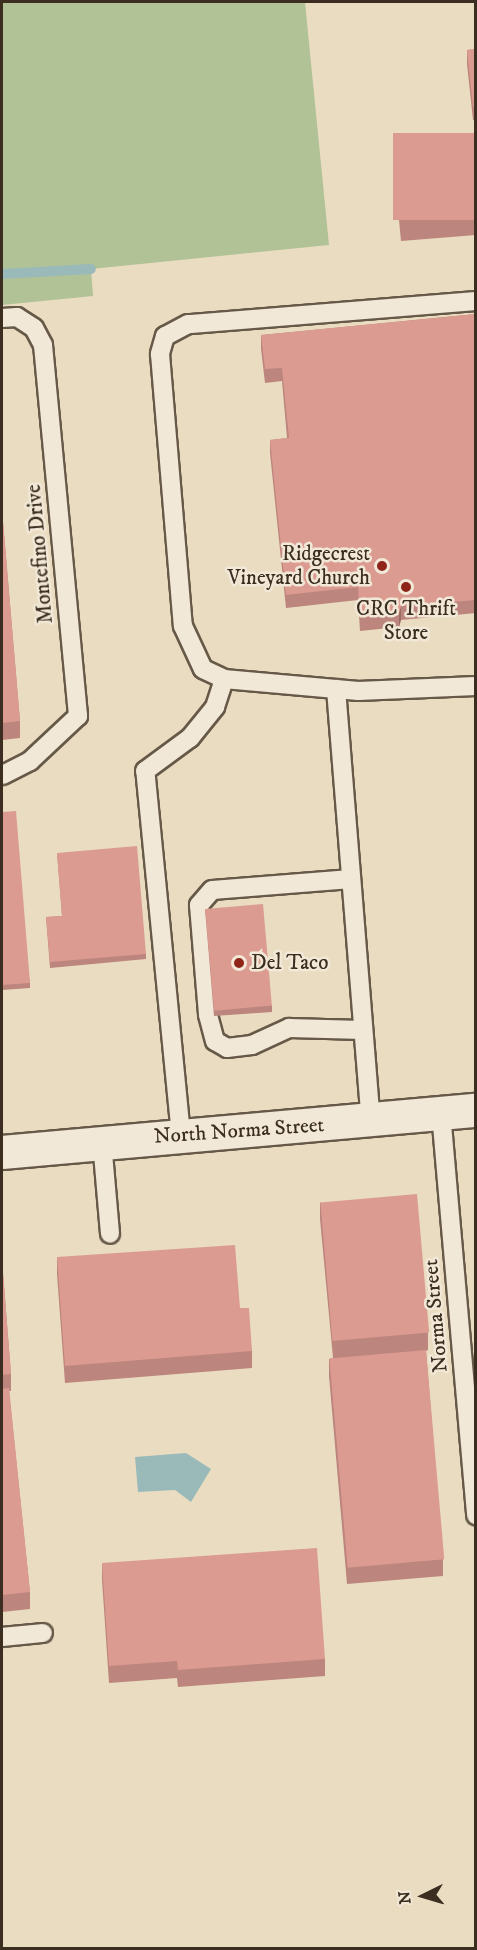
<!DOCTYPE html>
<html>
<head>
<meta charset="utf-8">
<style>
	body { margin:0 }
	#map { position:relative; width:477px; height:1950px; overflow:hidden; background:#eadcc1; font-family:"IM FELL DW Pica",serif }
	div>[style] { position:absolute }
	.green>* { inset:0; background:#b2c297 }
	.water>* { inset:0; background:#99bab9 }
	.stream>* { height:10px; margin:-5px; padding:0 5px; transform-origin:5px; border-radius:5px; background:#99bab9 }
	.roads { filter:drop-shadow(2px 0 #675948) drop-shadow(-2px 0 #675948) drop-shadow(0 2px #675948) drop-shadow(0 -2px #675948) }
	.service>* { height:18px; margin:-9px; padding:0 9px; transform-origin:9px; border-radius:9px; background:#f1e8d7 }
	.tertiary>* { height:33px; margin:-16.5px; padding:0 16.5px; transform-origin:16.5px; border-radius:16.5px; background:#f1e8d7 }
	.wall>* { inset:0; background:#bc857d }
	.shaded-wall>* { inset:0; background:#996c66 }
	.building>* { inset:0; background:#db9b91; transform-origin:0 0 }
	.dots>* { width:16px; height:16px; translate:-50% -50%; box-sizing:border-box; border:3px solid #f1e8d7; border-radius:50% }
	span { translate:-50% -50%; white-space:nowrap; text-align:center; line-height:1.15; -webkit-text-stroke:5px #f1e8d7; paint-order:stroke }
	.street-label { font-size:21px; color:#3b2d1f }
	.poi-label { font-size:21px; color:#3b2d1f }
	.right { translate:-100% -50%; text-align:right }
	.left { translate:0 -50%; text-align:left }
	.frame { position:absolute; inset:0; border:3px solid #3b2d1f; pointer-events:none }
	.north { position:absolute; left:393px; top:1866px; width:60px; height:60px; -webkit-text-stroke:4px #f1e8d7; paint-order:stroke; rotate:265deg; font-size:16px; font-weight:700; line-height:24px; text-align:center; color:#3b2d1f }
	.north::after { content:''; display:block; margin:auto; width:21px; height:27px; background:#3b2d1f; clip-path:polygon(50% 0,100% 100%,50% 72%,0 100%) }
</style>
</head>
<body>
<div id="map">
	<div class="green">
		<div style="clip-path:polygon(2px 2px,305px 2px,329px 245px,91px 269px,93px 296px,2px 305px)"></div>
	</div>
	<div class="water">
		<div style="clip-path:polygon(186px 1453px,211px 1469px,191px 1502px,175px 1490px,138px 1492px,135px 1457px)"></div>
	</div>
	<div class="stream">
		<div style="left:2px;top:274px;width:89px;rotate:-3.2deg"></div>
	</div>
	<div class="roads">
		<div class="service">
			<div style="left:476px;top:301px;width:289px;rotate:175.4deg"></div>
			<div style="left:188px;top:324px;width:26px;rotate:152deg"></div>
			<div style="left:165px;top:336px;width:19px;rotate:106deg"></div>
			<div style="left:160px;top:354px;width:273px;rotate:85.2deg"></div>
			<div style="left:183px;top:626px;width:47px;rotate:65.1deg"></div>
			<div style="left:203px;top:669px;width:23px;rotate:25deg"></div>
			<div style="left:224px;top:679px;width:135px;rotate:5.1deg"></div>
			<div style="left:358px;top:691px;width:118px;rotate:-2.4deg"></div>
			<div style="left:2px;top:318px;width:15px;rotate:-4deg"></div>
			<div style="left:17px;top:317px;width:20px;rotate:33deg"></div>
			<div style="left:34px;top:328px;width:19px;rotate:62deg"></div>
			<div style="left:43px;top:345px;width:373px;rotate:84.6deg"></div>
			<div style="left:78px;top:716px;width:66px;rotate:136.8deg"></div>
			<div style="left:30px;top:761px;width:31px;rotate:153deg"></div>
			<div style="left:336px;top:689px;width:434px;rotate:85.4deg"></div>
			<div style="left:351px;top:879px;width:139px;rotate:175.5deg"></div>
			<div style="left:212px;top:890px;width:20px;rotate:131deg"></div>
			<div style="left:199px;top:905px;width:110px;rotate:85.3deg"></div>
			<div style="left:208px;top:1015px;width:27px;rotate:75deg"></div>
			<div style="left:215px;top:1041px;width:14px;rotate:30deg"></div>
			<div style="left:227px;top:1048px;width:25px;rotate:-7deg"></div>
			<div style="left:252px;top:1045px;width:41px;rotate:-24.7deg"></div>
			<div style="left:289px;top:1028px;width:74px;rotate:1.5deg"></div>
			<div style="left:441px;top:1113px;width:404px;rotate:85deg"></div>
			<div style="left:181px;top:1135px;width:366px;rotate:-95.6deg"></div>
			<div style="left:145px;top:771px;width:56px;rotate:-36.3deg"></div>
			<div style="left:190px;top:738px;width:40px;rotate:-51deg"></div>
			<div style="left:215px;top:707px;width:29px;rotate:-72deg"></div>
			<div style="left:102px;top:1142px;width:92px;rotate:85deg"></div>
			<div style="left:2px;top:1637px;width:41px;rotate:-5.6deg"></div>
		</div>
		<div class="tertiary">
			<div style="left:2px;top:1152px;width:476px;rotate:-5.1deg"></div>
		</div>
	</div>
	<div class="wall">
		<div style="clip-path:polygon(476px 49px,476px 120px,473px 120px,467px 64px,467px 50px)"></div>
		<div style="clip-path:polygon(476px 133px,476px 235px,401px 241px,393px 156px,393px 141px)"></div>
		<div style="clip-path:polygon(476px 314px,476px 613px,401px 620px,399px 627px,360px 631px,358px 600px,286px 608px,270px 453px,270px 440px,287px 438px,282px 381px,265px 383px,261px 349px,261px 335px)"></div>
		<div style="clip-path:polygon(2px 510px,20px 721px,20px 738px,2px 740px)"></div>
		<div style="clip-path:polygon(2px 812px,30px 983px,30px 988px,2px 990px)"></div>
		<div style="clip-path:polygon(57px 853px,146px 954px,146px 959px,50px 968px,46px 917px,62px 916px)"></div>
		<div style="clip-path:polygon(205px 909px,272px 1006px,272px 1012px,214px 1016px)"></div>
		<div style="clip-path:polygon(320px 1202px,428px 1333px,428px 1350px,426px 1351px,443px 1559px,443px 1576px,347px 1584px,329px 1376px,329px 1359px,333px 1358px,320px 1219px)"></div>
		<div style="clip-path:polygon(57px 1257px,240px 1308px,252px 1351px,252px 1368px,65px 1383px,57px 1274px)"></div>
		<div style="clip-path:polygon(2px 1260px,11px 1374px,11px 1391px,9px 1391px,30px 1592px,30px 1609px,2px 1612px)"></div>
		<div style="clip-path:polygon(102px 1563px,325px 1659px,325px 1676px,178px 1687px,177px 1678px,109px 1683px,102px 1580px)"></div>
	</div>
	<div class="shaded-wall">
		<div style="clip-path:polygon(401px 606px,401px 620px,399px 627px,399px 613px)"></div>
	</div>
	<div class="building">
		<div style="clip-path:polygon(476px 49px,476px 107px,473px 107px,467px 50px)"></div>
		<div style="left:476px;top:133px;width:87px;height:83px;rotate:90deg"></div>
		<div style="clip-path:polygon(476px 314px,476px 600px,401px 606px,399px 613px,360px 618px,358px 587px,286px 595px,270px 440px,289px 438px,282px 368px,265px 369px,261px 335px)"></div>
		<div style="clip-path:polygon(2px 510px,20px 721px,2px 723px)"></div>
		<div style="clip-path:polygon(16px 811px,30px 983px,2px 985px,2px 812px)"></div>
		<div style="clip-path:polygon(137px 846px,146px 954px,50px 962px,46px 917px,62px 916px,57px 853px)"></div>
		<div style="left:263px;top:904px;width:102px;height:58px;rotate:85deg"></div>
		<div style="left:417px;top:1194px;width:139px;height:97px;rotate:85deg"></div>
		<div style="clip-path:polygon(235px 1245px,240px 1308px,249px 1308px,252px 1351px,65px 1366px,57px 1257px)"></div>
		<div style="clip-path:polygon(2px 1260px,11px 1374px,2px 1375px)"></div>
		<div style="left:426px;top:1350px;width:210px;height:97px;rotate:85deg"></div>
		<div style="clip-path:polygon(9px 1388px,30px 1592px,2px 1595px,2px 1389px)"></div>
		<div style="clip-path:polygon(317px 1548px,325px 1659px,178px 1670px,177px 1661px,109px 1666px,102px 1563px)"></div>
	</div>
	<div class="dots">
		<div style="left:382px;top:566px;background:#8f2418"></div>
		<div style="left:406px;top:587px;background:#8f2418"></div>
		<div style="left:239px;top:963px;background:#8f2418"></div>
	</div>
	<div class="street-label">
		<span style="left:40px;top:554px;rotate:-95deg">Montefino Drive</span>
		<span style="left:239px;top:1131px;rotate:-4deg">North Norma Street</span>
		<span style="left:436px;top:1316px;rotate:-95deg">Norma Street</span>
	</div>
	<div class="poi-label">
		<span class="right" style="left:370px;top:566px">Ridgecrest<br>Vineyard Church</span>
		<span style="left:406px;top:621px">CRC Thrift<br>Store</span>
		<span class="left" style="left:251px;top:963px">Del Taco</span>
	</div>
	<div class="frame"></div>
	<div class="north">N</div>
</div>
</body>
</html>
